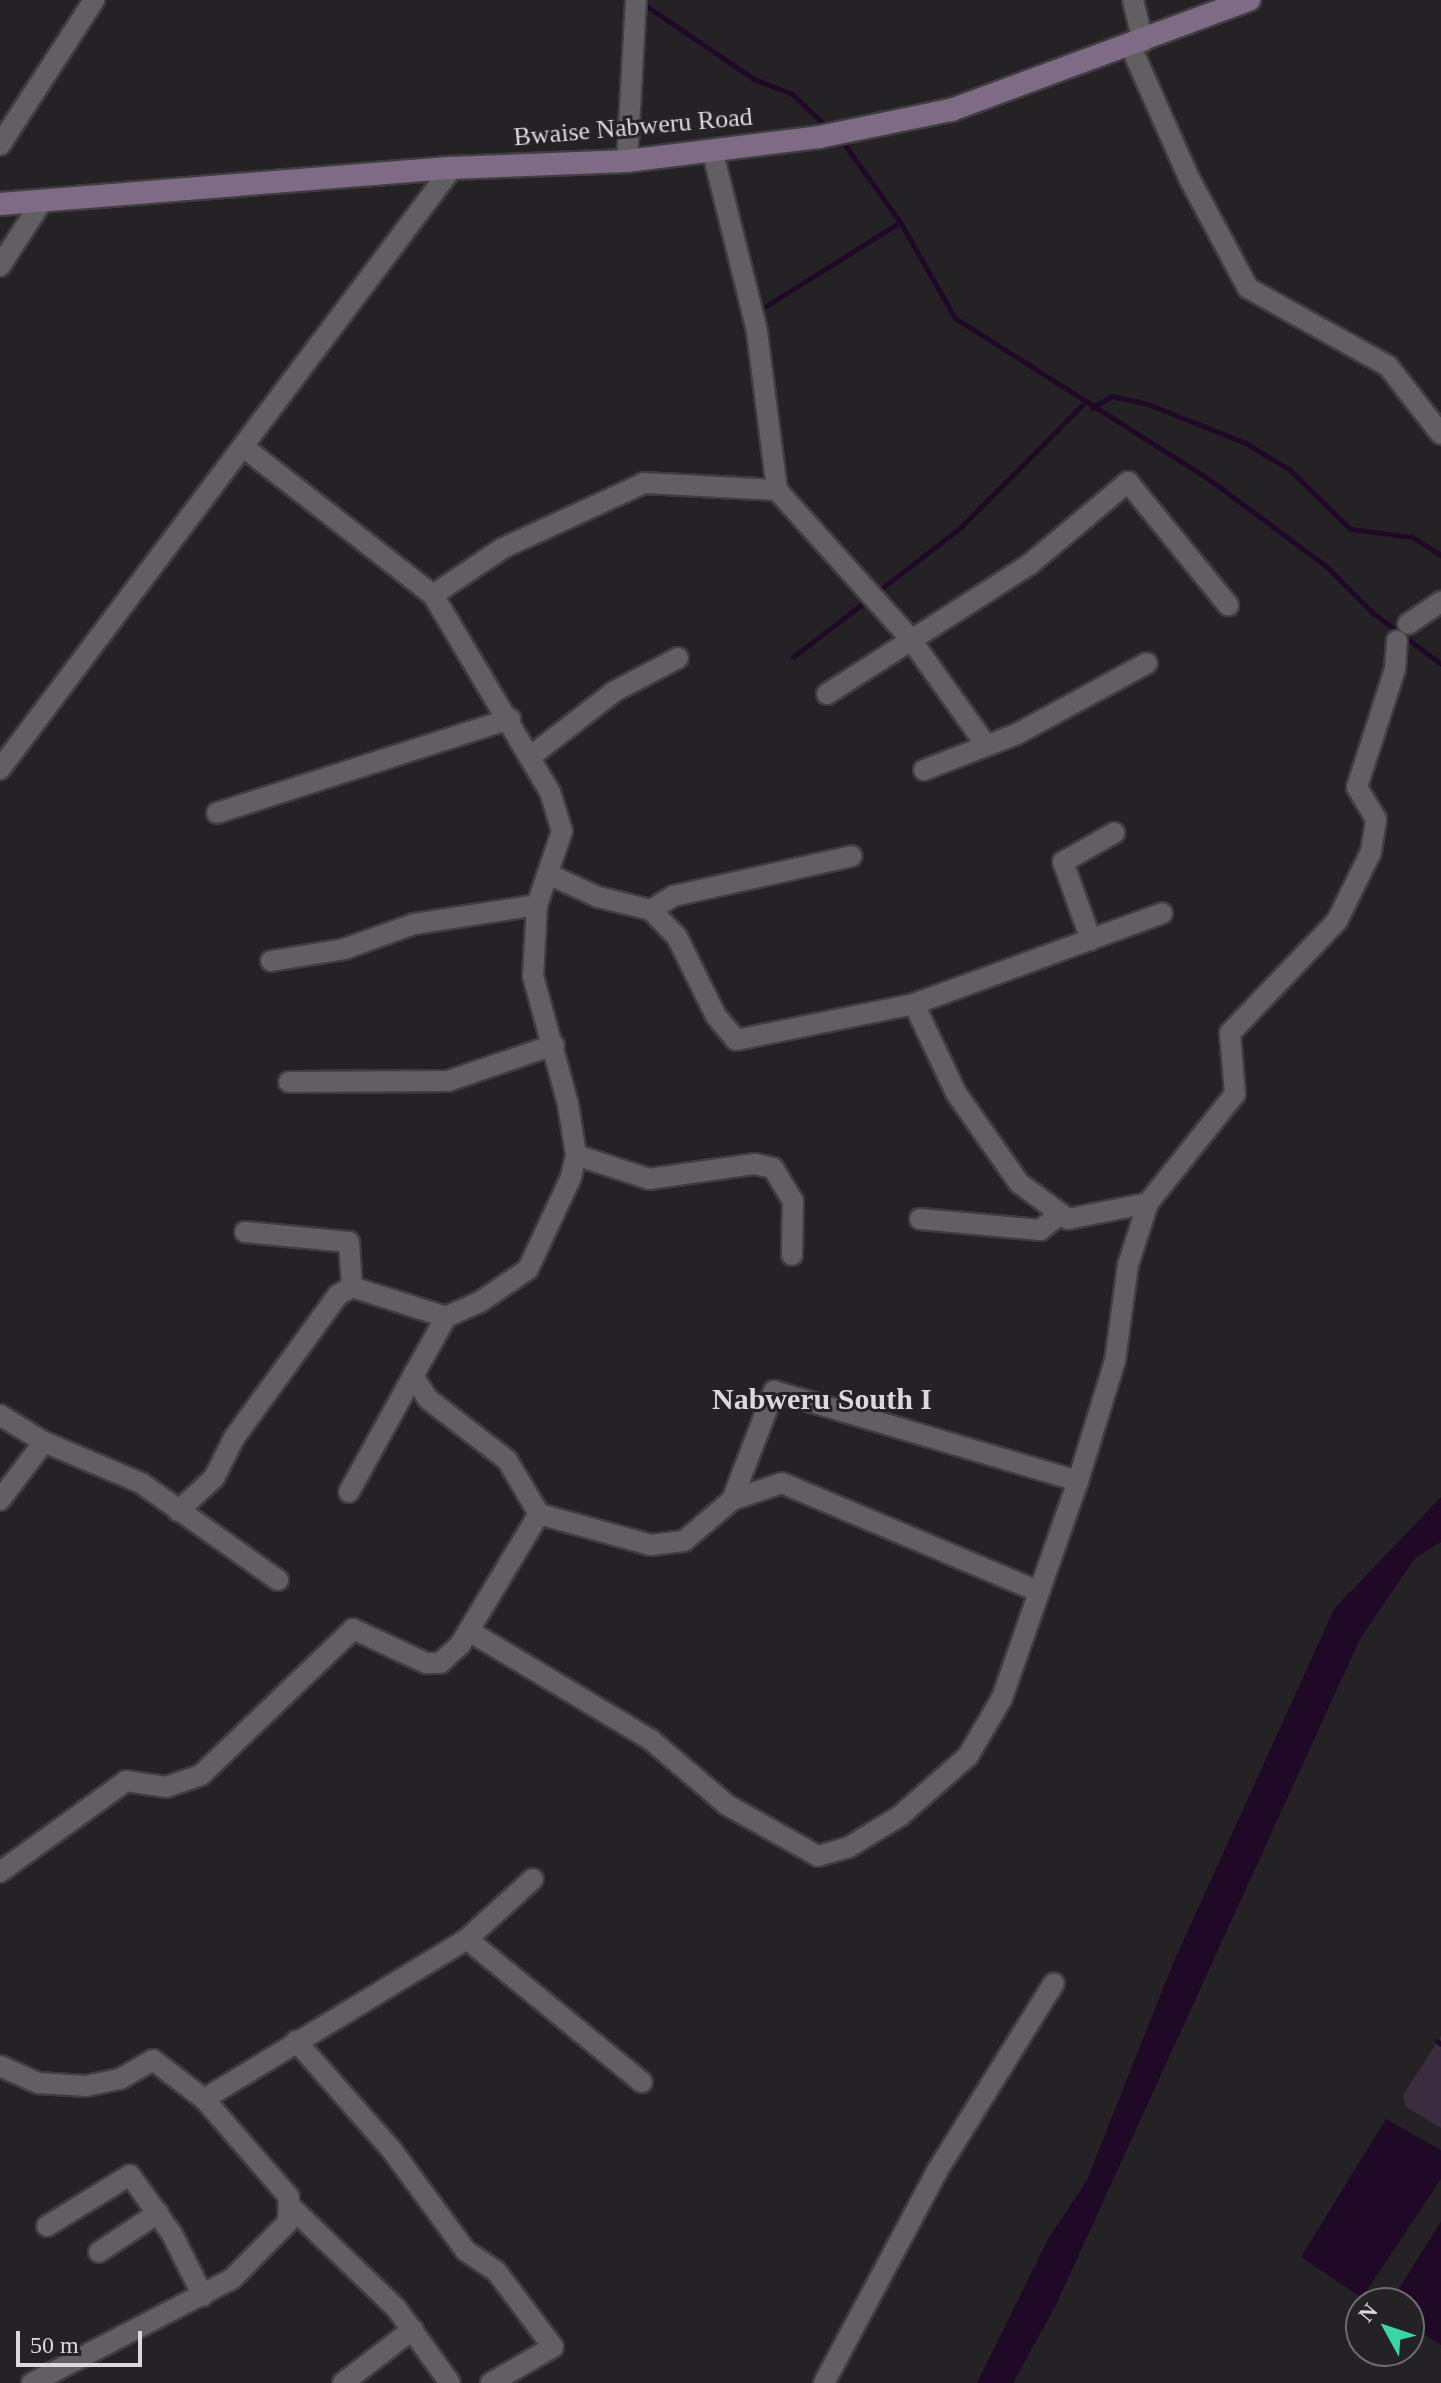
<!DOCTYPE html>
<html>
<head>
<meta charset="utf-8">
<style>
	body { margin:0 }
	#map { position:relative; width:1441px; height:2383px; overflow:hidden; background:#252226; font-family:Georgia,serif }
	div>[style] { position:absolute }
	.green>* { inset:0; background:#3b2c40 }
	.water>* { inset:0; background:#1f0926 }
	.stream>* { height:5px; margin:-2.5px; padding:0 2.5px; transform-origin:2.5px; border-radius:2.5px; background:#1f0926 }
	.roads { filter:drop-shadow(2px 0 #3f3d40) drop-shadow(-2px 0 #3f3d40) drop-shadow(0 2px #3f3d40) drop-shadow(0 -2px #3f3d40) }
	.minor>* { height:20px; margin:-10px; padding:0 10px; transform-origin:10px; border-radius:10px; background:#625f63 }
	.secondary>* { height:22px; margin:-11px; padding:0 11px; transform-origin:11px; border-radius:11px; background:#7f6b85 }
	span { translate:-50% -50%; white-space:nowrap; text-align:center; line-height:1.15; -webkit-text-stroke:6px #252226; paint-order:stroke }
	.street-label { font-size:26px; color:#dbd9db }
	.quarter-label { font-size:30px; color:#dbd9db; font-weight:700 }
	.north { position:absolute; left:1345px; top:2287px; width:80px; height:80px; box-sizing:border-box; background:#252226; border:2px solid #6e6b6e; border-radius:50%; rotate:310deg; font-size:22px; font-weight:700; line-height:32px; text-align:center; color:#dbd9db }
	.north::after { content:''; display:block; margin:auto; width:28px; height:36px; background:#3ad4a5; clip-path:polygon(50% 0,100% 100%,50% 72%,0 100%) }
	.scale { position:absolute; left:16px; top:2331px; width:126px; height:36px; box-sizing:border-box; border:4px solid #dbd9db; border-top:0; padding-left:10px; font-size:24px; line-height:28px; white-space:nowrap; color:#dbd9db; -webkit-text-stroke:6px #252226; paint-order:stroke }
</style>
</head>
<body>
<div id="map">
	<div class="green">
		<div style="clip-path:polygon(1441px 2036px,1441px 2128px,1406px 2107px,1403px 2095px)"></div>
	</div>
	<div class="water">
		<div style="clip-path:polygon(1441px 1497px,1441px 1542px,1415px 1558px,1360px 1639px,1055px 2307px,1013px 2383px,977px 2383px,1048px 2239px,1087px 2180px,1174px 1961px,1334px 1609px)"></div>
		<div style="clip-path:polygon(1386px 2119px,1441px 2150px,1441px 2179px,1362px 2298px,1301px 2257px)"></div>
		<div style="clip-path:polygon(1441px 2221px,1441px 2345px,1409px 2326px,1409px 2303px,1390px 2303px)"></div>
	</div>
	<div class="stream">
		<div style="left:642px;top:3px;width:135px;rotate:34.2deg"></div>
		<div style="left:754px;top:79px;width:41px;rotate:21.5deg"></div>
		<div style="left:792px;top:94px;width:44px;rotate:43.2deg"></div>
		<div style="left:842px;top:141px;width:100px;rotate:54.4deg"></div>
		<div style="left:900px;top:222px;width:111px;rotate:60.2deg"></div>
		<div style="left:955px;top:318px;width:302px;rotate:32.4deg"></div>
		<div style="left:1210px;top:480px;width:146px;rotate:36.6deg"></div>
		<div style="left:1327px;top:567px;width:65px;rotate:45deg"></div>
		<div style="left:1373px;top:613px;width:85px;rotate:36.9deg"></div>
		<div style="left:766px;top:306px;width:158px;rotate:-32.1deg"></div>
		<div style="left:1092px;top:408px;width:22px;rotate:-32deg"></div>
		<div style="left:1111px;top:396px;width:35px;rotate:12deg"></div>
		<div style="left:1145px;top:403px;width:109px;rotate:21.6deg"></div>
		<div style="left:1246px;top:443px;width:52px;rotate:31.5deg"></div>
		<div style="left:1290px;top:470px;width:84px;rotate:44.5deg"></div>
		<div style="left:1350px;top:529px;width:63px;rotate:7.4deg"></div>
		<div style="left:1412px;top:537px;width:34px;rotate:32deg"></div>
		<div style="left:877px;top:592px;width:106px;rotate:-37.7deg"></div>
		<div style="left:961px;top:527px;width:175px;rotate:-45.2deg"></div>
		<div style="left:793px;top:657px;width:92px;rotate:-37.5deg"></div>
		<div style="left:1437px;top:2041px;width:5px;rotate:37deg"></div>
	</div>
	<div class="roads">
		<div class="minor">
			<div style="left:1133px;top:0;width:43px;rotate:76.6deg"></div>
			<div style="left:1131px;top:47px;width:143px;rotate:66.1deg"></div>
			<div style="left:1189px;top:178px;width:125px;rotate:61.8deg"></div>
			<div style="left:1248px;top:288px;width:160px;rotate:29.1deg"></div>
			<div style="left:1388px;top:366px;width:86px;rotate:52.1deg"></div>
			<div style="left:0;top:145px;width:173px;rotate:-57deg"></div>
			<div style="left:627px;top:161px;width:161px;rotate:-86.8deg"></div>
			<div style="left:0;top:266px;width:72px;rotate:-57deg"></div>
			<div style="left:246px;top:449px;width:237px;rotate:38deg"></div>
			<div style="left:777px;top:490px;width:198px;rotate:48.1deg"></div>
			<div style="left:909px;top:637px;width:133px;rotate:54.5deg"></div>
			<div style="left:1408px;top:624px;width:40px;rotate:-34deg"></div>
			<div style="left:827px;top:694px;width:241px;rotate:-32.6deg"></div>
			<div style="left:1030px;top:564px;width:128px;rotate:-39.9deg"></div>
			<div style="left:1128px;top:482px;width:159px;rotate:50.9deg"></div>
			<div style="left:531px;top:756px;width:106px;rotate:-37.7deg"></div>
			<div style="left:615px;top:691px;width:71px;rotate:-27.6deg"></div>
			<div style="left:0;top:769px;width:752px;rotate:-53.05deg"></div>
			<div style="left:924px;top:770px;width:100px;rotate:-21.2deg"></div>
			<div style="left:1017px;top:734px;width:148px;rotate:-28.6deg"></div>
			<div style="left:217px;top:813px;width:308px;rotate:-17.8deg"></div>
			<div style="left:548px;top:874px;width:55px;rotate:24.7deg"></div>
			<div style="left:598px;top:897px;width:55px;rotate:13.8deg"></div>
			<div style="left:651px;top:910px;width:37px;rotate:46deg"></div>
			<div style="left:677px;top:937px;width:88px;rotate:63.7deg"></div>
			<div style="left:716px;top:1016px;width:31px;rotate:50deg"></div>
			<div style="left:736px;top:1040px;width:182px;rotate:-11.4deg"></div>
			<div style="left:914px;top:1004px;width:264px;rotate:-20.1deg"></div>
			<div style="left:651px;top:910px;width:26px;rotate:-32deg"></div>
			<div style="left:673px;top:896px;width:183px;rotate:-12.6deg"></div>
			<div style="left:1091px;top:940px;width:83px;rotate:-109.7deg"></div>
			<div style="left:1063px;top:862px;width:59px;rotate:-29.6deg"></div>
			<div style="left:271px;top:961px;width:74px;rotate:-9.3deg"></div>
			<div style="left:344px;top:949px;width:74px;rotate:-19.7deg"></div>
			<div style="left:414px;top:924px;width:124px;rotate:-8.8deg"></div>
			<div style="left:914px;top:1004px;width:98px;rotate:64.7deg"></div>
			<div style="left:956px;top:1093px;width:110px;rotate:55deg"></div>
			<div style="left:1019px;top:1183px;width:61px;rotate:36.3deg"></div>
			<div style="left:1068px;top:1219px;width:82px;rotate:-11.3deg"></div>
			<div style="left:289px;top:1082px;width:159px;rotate:-0.4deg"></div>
			<div style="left:448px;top:1081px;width:112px;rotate:-18.8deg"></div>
			<div style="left:576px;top:1155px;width:77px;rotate:18.2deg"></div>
			<div style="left:649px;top:1179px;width:107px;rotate:-8.1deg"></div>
			<div style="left:755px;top:1164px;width:18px;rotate:13deg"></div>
			<div style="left:773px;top:1168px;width:39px;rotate:59deg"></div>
			<div style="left:793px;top:1201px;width:54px;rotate:91.1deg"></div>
			<div style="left:920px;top:1219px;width:121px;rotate:5.2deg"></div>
			<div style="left:1040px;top:1230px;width:24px;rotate:-38deg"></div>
			<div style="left:245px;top:1232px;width:104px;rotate:5.5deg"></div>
			<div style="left:349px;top:1242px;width:45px;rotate:86.2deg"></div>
			<div style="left:446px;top:1317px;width:68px;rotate:119.2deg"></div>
			<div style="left:413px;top:1376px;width:27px;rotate:57deg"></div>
			<div style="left:428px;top:1399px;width:100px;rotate:37.7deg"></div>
			<div style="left:507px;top:1460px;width:63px;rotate:59.3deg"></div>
			<div style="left:0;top:1415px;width:52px;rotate:31.5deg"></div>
			<div style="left:44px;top:1442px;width:73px;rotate:127.2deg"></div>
			<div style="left:44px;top:1442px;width:105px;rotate:22.9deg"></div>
			<div style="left:141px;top:1483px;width:168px;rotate:35.3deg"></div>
			<div style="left:349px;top:1492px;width:132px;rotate:-61.1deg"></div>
			<div style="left:732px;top:1500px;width:53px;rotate:-18.8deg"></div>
			<div style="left:782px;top:1483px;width:278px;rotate:22.9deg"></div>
			<div style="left:178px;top:1511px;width:49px;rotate:-42.5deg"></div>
			<div style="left:214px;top:1478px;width:45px;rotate:-63.4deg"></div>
			<div style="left:234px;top:1438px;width:177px;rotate:-54deg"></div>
			<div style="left:338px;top:1295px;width:16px;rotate:-30deg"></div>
			<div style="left:352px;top:1287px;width:99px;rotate:17.7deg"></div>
			<div style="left:446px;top:1317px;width:37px;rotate:-24deg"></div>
			<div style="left:480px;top:1302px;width:58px;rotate:-34.5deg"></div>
			<div style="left:528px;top:1269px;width:102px;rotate:-64.9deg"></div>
			<div style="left:571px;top:1177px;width:23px;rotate:-77deg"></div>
			<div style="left:576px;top:1155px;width:52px;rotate:-98.9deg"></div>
			<div style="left:568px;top:1104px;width:133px;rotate:-105.3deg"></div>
			<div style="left:533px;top:976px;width:71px;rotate:-86.8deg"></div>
			<div style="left:537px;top:905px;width:78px;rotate:-71.3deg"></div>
			<div style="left:562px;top:831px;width:41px;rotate:-107.1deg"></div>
			<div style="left:550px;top:792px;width:229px;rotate:-120.7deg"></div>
			<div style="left:433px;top:595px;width:84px;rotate:-33.9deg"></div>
			<div style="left:503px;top:548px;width:155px;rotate:-24.7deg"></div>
			<div style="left:644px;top:483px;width:133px;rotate:3deg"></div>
			<div style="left:777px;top:490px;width:160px;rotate:-97.2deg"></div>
			<div style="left:757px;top:331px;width:183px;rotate:-103.9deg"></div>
			<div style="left:469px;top:1631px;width:212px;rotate:30.9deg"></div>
			<div style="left:651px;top:1740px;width:100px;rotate:40.5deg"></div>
			<div style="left:727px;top:1805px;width:104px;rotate:29.3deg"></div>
			<div style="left:818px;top:1856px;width:32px;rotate:-16deg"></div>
			<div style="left:849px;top:1847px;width:60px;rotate:-31.3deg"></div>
			<div style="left:900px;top:1816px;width:91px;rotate:-41.4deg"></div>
			<div style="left:968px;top:1756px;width:67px;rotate:-59.6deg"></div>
			<div style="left:1002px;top:1698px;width:230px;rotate:-70.7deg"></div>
			<div style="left:1078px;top:1481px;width:126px;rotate:-72.9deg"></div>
			<div style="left:1115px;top:1361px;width:97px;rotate:-82.3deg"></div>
			<div style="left:1128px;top:1265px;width:65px;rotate:-72.1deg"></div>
			<div style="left:1148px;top:1203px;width:139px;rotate:-51.4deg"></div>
			<div style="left:1235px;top:1094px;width:61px;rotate:-94.7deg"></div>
			<div style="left:1230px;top:1033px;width:155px;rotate:-46.3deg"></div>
			<div style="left:1337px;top:921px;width:77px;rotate:-63.8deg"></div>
			<div style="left:1371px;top:852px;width:33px;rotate:-81deg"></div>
			<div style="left:1376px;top:819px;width:37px;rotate:-121deg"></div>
			<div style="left:1357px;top:787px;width:124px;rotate:-72.1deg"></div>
			<div style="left:1395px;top:669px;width:28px;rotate:-86deg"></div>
			<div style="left:0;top:1872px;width:155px;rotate:-35.8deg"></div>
			<div style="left:126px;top:1781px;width:40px;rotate:8.5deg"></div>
			<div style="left:166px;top:1787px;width:37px;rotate:-19deg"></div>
			<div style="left:201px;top:1775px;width:211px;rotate:-43.8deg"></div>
			<div style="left:353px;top:1629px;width:81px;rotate:25deg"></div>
			<div style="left:426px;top:1663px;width:14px"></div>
			<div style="left:440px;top:1663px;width:27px;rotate:-42deg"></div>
			<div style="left:460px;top:1645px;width:153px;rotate:-58.9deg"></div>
			<div style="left:539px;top:1514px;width:116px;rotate:15.5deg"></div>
			<div style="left:651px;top:1545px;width:33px;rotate:-7deg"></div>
			<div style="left:684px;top:1541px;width:63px;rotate:-40.5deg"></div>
			<div style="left:732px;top:1500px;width:117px;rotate:-68.9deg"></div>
			<div style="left:774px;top:1391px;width:317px;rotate:16.5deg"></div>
			<div style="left:467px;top:1939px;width:226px;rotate:39.3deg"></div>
			<div style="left:296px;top:2041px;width:144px;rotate:48.7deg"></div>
			<div style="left:391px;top:2149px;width:127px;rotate:53.7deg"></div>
			<div style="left:466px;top:2251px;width:36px;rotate:34deg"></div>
			<div style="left:496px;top:2271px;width:95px;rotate:53.1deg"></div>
			<div style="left:553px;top:2347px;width:72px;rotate:149.9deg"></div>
			<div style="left:0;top:2066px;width:42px;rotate:24.1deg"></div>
			<div style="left:38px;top:2083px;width:48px;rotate:3.6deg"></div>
			<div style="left:86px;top:2086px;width:35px;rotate:-12deg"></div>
			<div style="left:120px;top:2079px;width:38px;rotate:-30deg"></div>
			<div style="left:153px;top:2060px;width:64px;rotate:37.4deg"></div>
			<div style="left:204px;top:2099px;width:308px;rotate:-31.3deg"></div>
			<div style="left:467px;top:1939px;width:89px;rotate:-42.3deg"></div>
			<div style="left:293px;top:2209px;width:143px;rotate:43.9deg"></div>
			<div style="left:396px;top:2308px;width:92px;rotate:54.2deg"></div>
			<div style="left:47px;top:2226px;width:97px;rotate:-31.6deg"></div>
			<div style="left:130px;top:2175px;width:72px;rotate:54.6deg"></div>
			<div style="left:172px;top:2234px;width:69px;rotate:63.4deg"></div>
			<div style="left:99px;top:2252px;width:71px;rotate:-33.5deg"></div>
			<div style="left:32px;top:2383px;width:225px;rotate:-27.5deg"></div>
			<div style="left:232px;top:2279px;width:80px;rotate:-45.5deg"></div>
			<div style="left:288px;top:2222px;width:25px;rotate:-88deg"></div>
			<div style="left:289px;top:2197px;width:130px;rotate:-130.9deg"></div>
			<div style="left:343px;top:2383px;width:88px;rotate:-37.6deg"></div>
			<div style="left:824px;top:2383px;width:240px;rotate:-61.9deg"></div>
			<div style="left:937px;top:2171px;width:221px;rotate:-58.1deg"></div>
		</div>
		<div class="secondary">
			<div style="left:0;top:204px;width:453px;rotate:-4.6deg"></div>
			<div style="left:452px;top:168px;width:175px;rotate:-2.3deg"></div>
			<div style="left:627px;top:161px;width:193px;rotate:-7.1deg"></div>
			<div style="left:819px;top:137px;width:135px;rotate:-11.6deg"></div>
			<div style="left:951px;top:110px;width:318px;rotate:-20.3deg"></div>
		</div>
	</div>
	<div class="street-label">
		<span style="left:633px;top:127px;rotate:-5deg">Bwaise Nabweru Road</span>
	</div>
	<div class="quarter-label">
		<span style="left:822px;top:1399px">Nabweru South I</span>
	</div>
	<div class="north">N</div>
	<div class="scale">50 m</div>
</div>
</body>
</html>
